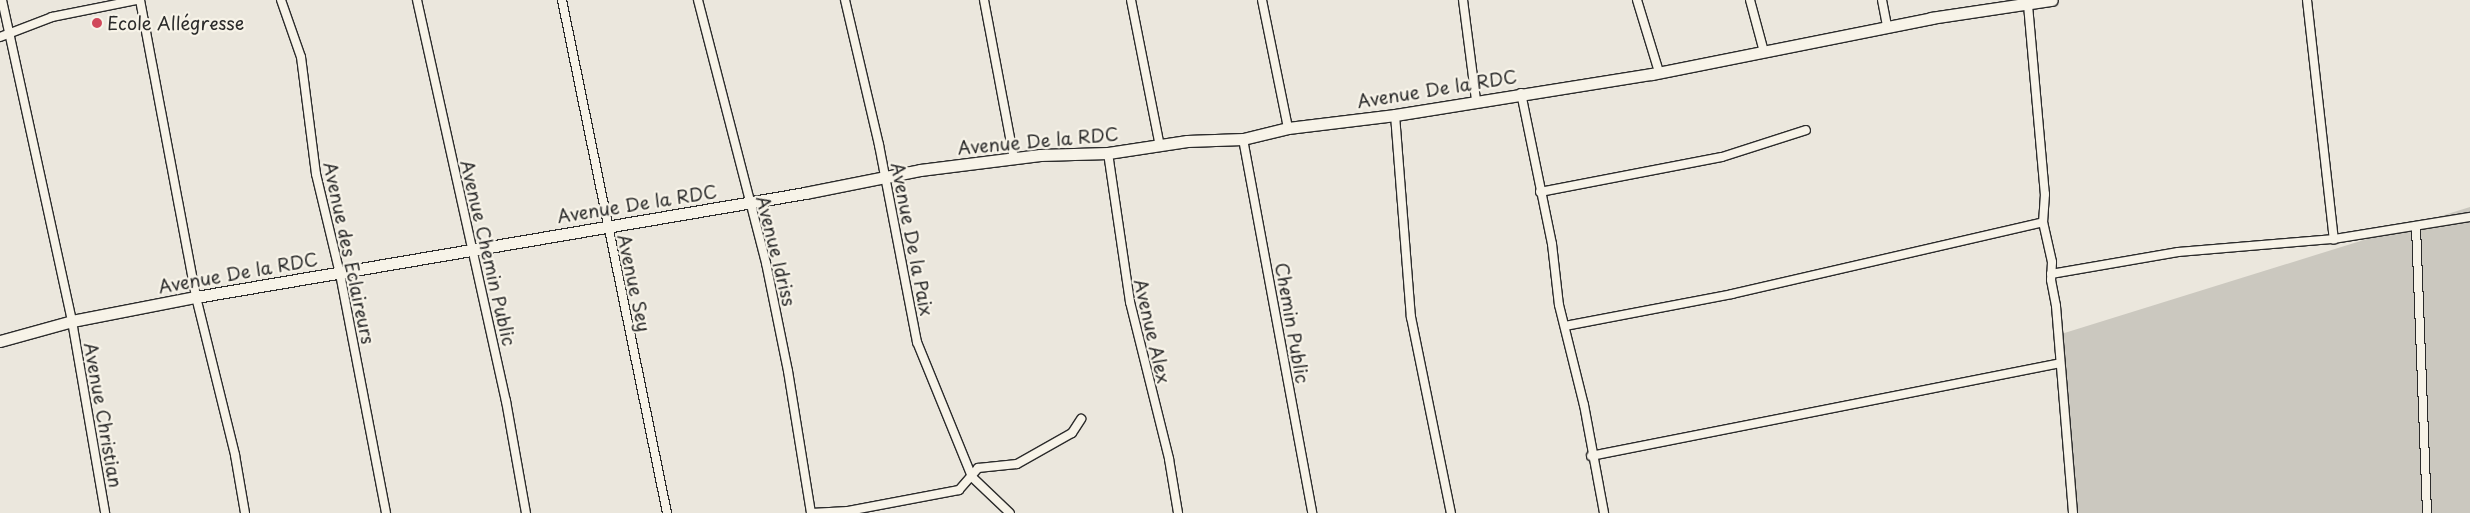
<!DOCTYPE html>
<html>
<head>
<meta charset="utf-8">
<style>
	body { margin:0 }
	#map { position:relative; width:2470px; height:513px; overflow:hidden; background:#ebe7dd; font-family:"Playpen Sans",sans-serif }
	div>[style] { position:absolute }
	.green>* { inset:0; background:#cbc8bf }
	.roads { filter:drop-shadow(1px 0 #2b2b2b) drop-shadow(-1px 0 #2b2b2b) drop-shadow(0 1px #2b2b2b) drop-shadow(0 -1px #2b2b2b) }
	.street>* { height:8px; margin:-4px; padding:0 4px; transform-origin:4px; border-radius:4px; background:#f7f3e8 }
	.secondary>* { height:11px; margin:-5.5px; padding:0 5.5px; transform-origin:5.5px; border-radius:5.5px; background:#f7f3e8 }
	.dots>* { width:14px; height:14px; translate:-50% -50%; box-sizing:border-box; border:2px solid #f7f3e8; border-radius:50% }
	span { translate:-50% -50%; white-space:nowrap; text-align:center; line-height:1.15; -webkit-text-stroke:4.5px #f7f3e8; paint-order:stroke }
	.poi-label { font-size:18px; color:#2b2b2b }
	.left { translate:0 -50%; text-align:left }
	.street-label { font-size:18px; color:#2b2b2b }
</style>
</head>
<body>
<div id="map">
	<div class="green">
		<div style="clip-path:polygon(2470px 207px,2470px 513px,2069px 513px,2058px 335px)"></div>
	</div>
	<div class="roads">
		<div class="street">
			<div style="left:2px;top:0;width:329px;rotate:77.7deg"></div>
			<div style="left:72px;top:321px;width:195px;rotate:80.2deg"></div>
			<div style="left:140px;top:0;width:302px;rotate:79.3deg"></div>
			<div style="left:196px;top:297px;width:163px;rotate:76.1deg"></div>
			<div style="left:235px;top:455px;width:59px;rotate:80.2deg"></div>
			<div style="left:281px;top:0;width:60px;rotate:70.7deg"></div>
			<div style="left:301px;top:57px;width:118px;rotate:82.7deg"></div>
			<div style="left:316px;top:174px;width:103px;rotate:76.5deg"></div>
			<div style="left:340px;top:274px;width:243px;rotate:79.1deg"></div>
			<div style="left:417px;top:0;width:411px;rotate:77.5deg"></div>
			<div style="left:506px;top:401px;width:114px;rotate:79.9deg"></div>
			<div style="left:562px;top:0;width:524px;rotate:78.43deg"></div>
			<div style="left:698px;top:0;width:272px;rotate:75.5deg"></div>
			<div style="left:766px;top:263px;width:110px;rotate:78.5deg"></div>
			<div style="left:788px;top:371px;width:144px;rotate:80.8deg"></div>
			<div style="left:845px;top:0;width:149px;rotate:76.8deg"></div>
			<div style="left:879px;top:145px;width:201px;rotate:79.1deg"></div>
			<div style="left:917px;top:342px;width:146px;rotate:67.8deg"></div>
			<div style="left:972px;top:477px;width:52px;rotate:43.5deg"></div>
			<div style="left:984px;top:0;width:162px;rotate:79.3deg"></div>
			<div style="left:1131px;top:0;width:149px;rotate:78.8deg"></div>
			<div style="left:1262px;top:0;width:131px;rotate:78.5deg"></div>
			<div style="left:1463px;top:0;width:101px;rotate:82.6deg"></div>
			<div style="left:1637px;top:0;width:75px;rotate:73deg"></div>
			<div style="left:1750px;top:0;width:54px;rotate:74.9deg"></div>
			<div style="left:1882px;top:0;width:26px;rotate:79deg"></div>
			<div style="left:2307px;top:0;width:241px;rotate:83.6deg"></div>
			<div style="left:2028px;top:5px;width:190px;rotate:84.9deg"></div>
			<div style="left:2045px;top:194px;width:28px;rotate:94deg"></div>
			<div style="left:2043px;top:222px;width:41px;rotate:77.3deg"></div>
			<div style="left:2052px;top:262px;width:18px;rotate:93deg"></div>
			<div style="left:2051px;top:280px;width:26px;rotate:79deg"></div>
			<div style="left:2056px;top:306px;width:208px;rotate:85.3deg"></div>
			<div style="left:0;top:37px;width:56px;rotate:-21deg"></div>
			<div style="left:52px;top:17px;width:87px;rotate:-11.3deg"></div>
			<div style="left:1521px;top:93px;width:154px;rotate:78.4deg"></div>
			<div style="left:1552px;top:244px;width:61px;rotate:83.5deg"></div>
			<div style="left:1559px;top:305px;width:103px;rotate:76deg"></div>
			<div style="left:1584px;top:405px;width:110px;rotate:79.5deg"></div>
			<div style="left:1395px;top:115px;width:203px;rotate:85.5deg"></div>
			<div style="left:1411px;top:317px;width:200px;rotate:78.5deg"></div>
			<div style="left:1243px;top:139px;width:380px;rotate:79.5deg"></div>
			<div style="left:1108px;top:153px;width:151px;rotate:81.6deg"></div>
			<div style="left:1130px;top:302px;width:162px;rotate:76deg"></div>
			<div style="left:1169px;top:459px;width:55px;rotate:80.5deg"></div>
			<div style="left:1540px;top:192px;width:185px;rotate:-10.9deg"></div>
			<div style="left:1722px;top:157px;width:88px;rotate:-17.8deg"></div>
			<div style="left:2416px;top:226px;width:287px;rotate:87.8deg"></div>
			<div style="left:2051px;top:274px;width:129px;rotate:-9.8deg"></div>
			<div style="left:2178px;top:252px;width:157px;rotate:-4.8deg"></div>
			<div style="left:2334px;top:239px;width:138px;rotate:-9.2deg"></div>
			<div style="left:1565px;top:326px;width:170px;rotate:-10.8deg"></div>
			<div style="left:1732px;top:294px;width:319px;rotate:-13deg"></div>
			<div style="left:1591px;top:456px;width:477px;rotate:-11.2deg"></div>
			<div style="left:811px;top:513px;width:37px;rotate:-3deg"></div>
			<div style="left:848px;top:511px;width:113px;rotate:-10.7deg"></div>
			<div style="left:959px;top:490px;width:29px;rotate:-49deg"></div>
			<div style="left:978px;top:468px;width:39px;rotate:-6deg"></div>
			<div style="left:1017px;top:464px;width:63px;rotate:-29.4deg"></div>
			<div style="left:1072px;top:433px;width:17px;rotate:-57deg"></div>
		</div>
		<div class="secondary">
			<div style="left:0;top:341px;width:75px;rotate:-15.5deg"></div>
			<div style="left:72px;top:321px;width:126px;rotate:-11deg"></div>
			<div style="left:196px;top:297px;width:618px;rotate:-9.69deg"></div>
			<div style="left:805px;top:193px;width:117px;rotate:-11.3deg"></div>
			<div style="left:920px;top:170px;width:121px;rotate:-7.1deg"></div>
			<div style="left:1040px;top:155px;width:68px;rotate:-1.7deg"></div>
			<div style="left:1108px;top:153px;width:80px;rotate:-8.6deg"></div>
			<div style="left:1187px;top:141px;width:56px;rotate:-2deg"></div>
			<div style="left:1243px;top:139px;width:46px;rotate:-13.7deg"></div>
			<div style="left:1288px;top:128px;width:108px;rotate:-6.9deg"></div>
			<div style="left:1395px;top:115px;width:260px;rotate:-9.1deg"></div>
			<div style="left:1652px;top:74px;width:285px;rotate:-11.3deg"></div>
			<div style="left:1931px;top:18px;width:122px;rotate:-8.5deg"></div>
		</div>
	</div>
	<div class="dots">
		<div style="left:97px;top:23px;background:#d1495b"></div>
	</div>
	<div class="poi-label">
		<span class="left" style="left:107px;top:23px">Ecole Allégresse</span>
	</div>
	<div class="street-label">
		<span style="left:1437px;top:89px;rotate:-9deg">Avenue De la RDC</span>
		<span style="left:1038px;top:141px;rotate:-5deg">Avenue De la RDC</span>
		<span style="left:637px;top:204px;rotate:-9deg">Avenue De la RDC</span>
		<span style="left:912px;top:239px;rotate:79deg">Avenue De la Paix</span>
		<span style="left:776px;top:251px;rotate:76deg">Avenue Idriss</span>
		<span style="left:349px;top:253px;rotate:78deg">Avenue des Eclaireurs</span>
		<span style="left:488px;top:253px;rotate:77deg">Avenue Chemin Public</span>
		<span style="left:238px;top:273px;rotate:-10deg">Avenue De la RDC</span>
		<span style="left:634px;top:283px;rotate:78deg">Avenue Sey</span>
		<span style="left:1292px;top:323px;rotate:80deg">Chemin Public</span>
		<span style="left:1152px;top:331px;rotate:77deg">Avenue Alex</span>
		<span style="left:103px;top:415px;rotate:80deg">Avenue Christian</span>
	</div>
</div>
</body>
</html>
